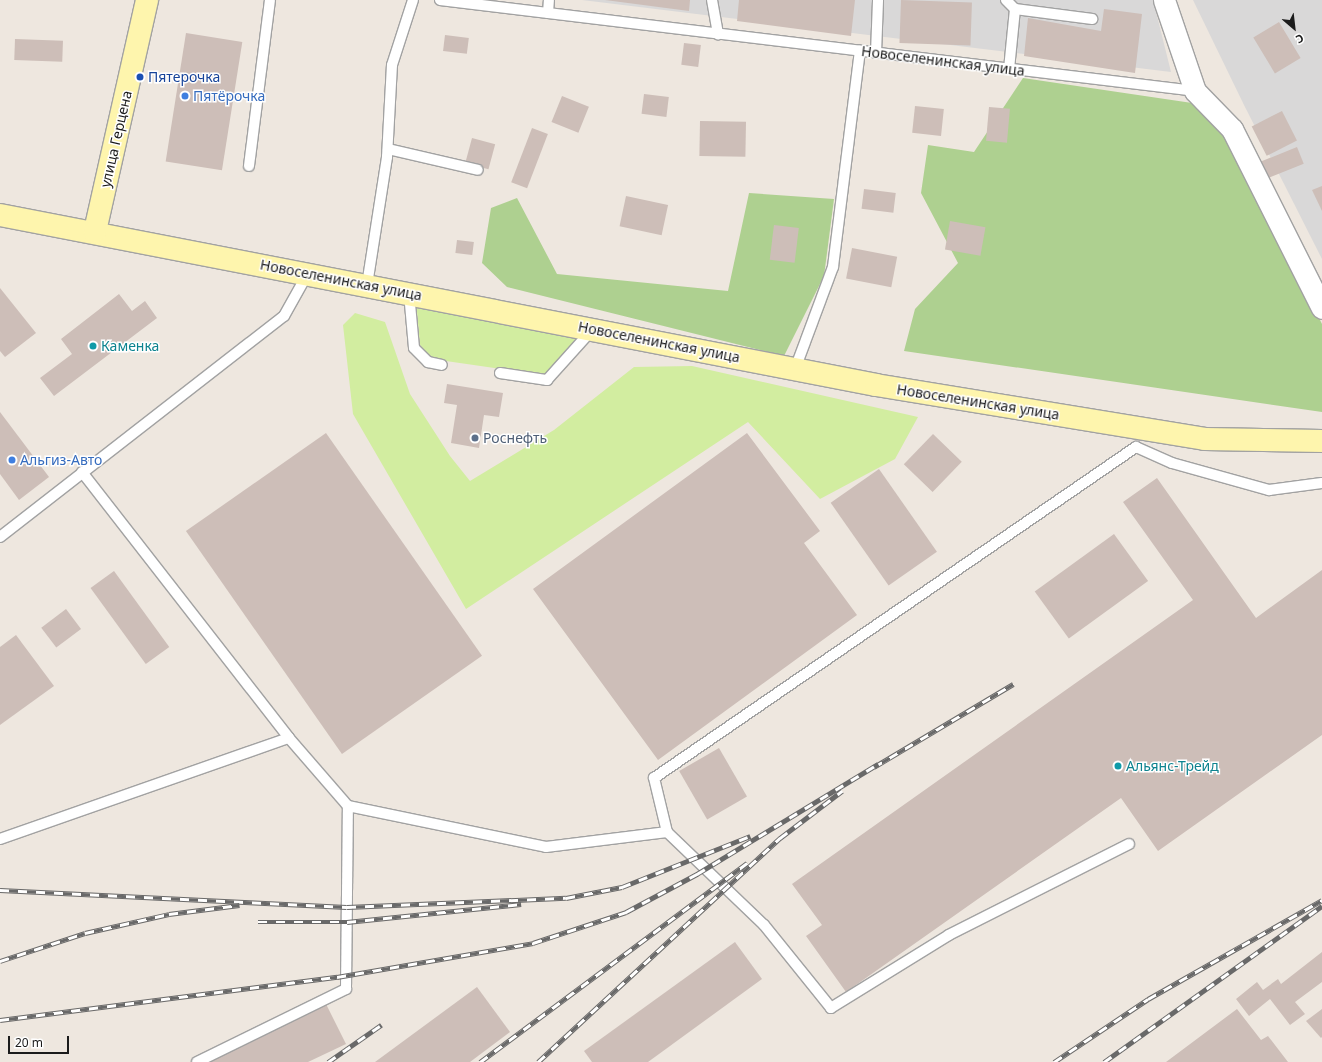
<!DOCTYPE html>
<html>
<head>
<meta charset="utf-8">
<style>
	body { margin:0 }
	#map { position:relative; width:1322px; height:1062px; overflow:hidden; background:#eee7df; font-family:"Noto Sans",sans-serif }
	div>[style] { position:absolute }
	.residential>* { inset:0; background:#d9d8d8 }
	.grass>* { inset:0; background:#d2eda0 }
	.forest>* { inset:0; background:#aed090 }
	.building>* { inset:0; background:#cdbeb8; transform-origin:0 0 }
	.roads { filter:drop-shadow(1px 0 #a2a2a2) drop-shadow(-1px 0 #a2a2a2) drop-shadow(0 1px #a2a2a2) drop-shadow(0 -1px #a2a2a2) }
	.lane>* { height:10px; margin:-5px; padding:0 5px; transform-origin:5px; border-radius:5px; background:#fff }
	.street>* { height:21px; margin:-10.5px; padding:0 10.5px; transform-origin:10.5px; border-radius:10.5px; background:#fff }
	.secondary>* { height:22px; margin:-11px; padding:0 11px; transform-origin:11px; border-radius:11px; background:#fef5ad }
	.rail>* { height:4.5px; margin-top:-2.25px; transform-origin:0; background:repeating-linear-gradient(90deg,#fff 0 9px,#696969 0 18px); box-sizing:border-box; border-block:1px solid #696969 }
	.dots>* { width:11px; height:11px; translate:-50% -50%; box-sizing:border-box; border:2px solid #fff; border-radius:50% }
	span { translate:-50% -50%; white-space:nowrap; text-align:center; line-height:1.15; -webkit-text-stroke:3px #fff; paint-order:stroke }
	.street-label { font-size:14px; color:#1b1b1b }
	.transit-label { font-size:14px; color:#164399 }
	.left { translate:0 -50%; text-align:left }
	.shop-label { font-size:14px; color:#366cbe }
	.culture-label { font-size:14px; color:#0d838f }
	.service-label { font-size:14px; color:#4e5e75 }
	.north { position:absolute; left:1274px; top:8px; width:40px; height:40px; -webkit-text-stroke:3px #fff; paint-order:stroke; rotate:152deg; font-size:11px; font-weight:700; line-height:16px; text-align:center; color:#1b1b1b }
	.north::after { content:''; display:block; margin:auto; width:14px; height:18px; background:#1b1b1b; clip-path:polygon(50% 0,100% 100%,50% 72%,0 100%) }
	.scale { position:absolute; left:8px; top:1036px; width:61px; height:18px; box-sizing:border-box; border:2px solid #1b1b1b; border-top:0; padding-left:5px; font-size:12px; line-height:14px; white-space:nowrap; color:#1b1b1b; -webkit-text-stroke:3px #fff; paint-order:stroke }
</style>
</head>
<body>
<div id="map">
	<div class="residential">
		<div style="clip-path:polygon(582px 0,1153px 0,1171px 72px)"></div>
		<div style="clip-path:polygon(1193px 0,1322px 0,1322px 259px,1244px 105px)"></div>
	</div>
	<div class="grass">
		<div style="clip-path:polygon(416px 301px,583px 334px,544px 375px,432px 359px,420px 345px)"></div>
		<div style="clip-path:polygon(355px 313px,385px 322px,410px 394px,450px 456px,470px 481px,554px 430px,634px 367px,692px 366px,918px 417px,895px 459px,820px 499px,748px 422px,466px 609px,353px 414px,343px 325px)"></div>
	</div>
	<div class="forest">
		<div style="clip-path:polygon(1023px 78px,1192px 103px,1227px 134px,1322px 324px,1322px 412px,904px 351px,915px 309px,958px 263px,921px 193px,928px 145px,974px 152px)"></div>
		<div style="clip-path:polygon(749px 193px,834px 199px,824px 276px,784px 356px,507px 287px,482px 263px,491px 208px,517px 198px,557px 274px,728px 291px)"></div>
	</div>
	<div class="building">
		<div style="clip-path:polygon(605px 0,690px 0,689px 11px)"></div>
		<div style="clip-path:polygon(739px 0,855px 0,851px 36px,737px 21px)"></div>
		<div style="left:901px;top:0;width:71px;height:43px;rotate:2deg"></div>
		<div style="clip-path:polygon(1104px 9px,1142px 14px,1135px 73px,1024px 56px,1028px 18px,1101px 31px)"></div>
		<div style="left:1279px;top:22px;width:42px;height:30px;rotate:59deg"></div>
		<div style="left:186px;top:33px;width:57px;height:130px;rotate:9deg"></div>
		<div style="left:445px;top:35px;width:24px;height:16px;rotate:7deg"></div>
		<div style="left:15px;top:39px;width:48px;height:21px;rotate:2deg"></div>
		<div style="left:684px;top:43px;width:17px;height:22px;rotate:7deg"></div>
		<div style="left:644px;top:94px;width:25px;height:20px;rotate:7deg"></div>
		<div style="left:562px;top:96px;width:29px;height:28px;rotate:22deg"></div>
		<div style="left:915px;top:106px;width:29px;height:27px;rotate:6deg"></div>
		<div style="left:989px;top:107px;width:21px;height:34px;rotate:5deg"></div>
		<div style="left:1282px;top:111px;width:33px;height:34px;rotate:63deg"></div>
		<div style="left:700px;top:121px;width:46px;height:35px;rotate:1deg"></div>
		<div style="left:532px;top:128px;width:17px;height:58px;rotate:21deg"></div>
		<div style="left:472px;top:138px;width:24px;height:26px;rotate:15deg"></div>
		<div style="left:1297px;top:147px;width:18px;height:47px;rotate:68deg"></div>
		<div style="clip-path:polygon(1322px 186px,1322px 211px,1312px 190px)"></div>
		<div style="left:864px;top:189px;width:32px;height:20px;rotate:7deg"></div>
		<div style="left:626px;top:196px;width:43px;height:31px;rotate:12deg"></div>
		<div style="left:950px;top:221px;width:36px;height:29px;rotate:10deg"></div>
		<div style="left:774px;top:225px;width:25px;height:35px;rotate:7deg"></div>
		<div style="left:457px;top:240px;width:17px;height:13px;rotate:7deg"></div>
		<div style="left:852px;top:248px;width:46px;height:31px;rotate:11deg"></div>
		<div style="clip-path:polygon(0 288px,36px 333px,5px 357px,0 351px)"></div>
		<div style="clip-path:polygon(119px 294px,132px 311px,145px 301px,157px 318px,54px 396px,40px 378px,72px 354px,61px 339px)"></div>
		<div style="clip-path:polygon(447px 384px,503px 393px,499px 417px,484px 415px,479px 448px,451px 443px,457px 405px,444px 403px)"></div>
		<div style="clip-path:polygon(0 412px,49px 477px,19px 500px,0 474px)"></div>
		<div style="left:326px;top:433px;width:272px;height:171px;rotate:55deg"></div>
		<div style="clip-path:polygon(747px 433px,820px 531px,804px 543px,857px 615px,658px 760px,533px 589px)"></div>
		<div style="left:933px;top:434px;width:40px;height:42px;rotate:44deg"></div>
		<div style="left:879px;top:469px;width:101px;height:59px;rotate:55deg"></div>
		<div style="clip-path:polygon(1157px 478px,1256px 618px,1322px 570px,1322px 735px,1158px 851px,1121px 798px,846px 992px,806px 936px,822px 925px,792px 884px,1193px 600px,1123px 502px)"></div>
		<div style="left:1114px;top:534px;width:58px;height:98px;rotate:54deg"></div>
		<div style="left:114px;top:571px;width:94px;height:29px;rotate:54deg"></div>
		<div style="left:66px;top:609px;width:25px;height:31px;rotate:53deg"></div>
		<div style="clip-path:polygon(16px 635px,54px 686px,0 725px,0 647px)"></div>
		<div style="left:719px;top:748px;width:56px;height:46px;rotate:60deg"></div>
		<div style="clip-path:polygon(735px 942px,762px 979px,648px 1062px,592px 1062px,584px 1051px)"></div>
		<div style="clip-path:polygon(1322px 952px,1322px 982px,1295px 1002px,1305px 1014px,1290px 1025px,1270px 999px,1249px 1016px,1236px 999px,1257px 982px,1263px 990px,1278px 979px,1281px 984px)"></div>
		<div style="clip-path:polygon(477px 987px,510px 1032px,470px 1062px,375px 1062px)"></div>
		<div style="clip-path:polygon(326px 1004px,346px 1044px,308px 1062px,210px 1062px)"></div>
		<div style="clip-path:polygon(1237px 1009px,1261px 1040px,1268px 1036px,1288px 1062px,1166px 1062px)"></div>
		<div style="clip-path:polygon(1322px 1009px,1322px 1037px,1321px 1038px,1306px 1021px)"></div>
	</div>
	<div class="roads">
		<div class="lane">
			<div style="left:440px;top:0;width:760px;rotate:6.87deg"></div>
			<div style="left:712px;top:0;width:35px;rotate:80deg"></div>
			<div style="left:1006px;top:0;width:13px;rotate:45deg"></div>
			<div style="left:1015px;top:9px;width:60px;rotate:95.7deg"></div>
			<div style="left:1015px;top:9px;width:78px;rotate:7.4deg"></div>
			<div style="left:548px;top:13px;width:13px;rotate:-86deg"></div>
			<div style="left:876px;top:53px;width:53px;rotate:-87.8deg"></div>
			<div style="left:388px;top:149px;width:92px;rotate:13.1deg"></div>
			<div style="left:249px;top:166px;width:167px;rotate:-82.8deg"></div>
			<div style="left:367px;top:285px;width:130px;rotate:-81.1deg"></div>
			<div style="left:387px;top:157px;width:92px;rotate:-86.9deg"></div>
			<div style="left:392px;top:65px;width:68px;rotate:-72.1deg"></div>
			<div style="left:409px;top:293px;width:55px;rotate:84.8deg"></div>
			<div style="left:414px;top:348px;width:20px;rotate:45deg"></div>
			<div style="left:428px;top:362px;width:14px;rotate:12deg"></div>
			<div style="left:795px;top:369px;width:109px;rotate:-69.6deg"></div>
			<div style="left:833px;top:267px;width:218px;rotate:-82.9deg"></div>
			<div style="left:500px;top:373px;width:48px;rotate:8.5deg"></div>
			<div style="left:547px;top:380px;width:67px;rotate:-48deg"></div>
			<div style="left:82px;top:472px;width:337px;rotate:52.1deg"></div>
			<div style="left:0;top:537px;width:360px;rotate:-37.9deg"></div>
			<div style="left:284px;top:316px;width:49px;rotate:-60.8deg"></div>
			<div style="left:0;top:839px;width:306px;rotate:-19.3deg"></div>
			<div style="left:289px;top:738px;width:90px;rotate:49.1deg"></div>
			<div style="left:1129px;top:844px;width:202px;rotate:153.2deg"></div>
			<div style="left:949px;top:935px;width:139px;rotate:148.3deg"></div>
			<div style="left:831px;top:1008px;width:107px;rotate:-128.9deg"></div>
			<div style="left:764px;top:925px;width:134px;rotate:-136.2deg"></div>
			<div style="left:667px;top:832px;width:56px;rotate:-103.5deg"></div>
			<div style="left:654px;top:778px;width:585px;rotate:-34.48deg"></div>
			<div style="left:1136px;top:447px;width:39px;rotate:24deg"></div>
			<div style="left:1172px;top:463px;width:101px;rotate:15.6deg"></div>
			<div style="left:1269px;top:490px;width:53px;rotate:-7.5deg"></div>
			<div style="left:197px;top:1062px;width:166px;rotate:-26.1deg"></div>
			<div style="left:346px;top:989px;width:183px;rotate:-89.4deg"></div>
			<div style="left:348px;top:806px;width:202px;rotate:11.7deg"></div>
			<div style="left:546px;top:847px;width:122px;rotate:-7.1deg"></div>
		</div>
		<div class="street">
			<div style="left:1164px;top:0;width:96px;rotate:71.2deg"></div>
			<div style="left:1195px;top:91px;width:53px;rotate:45.8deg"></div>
			<div style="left:1232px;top:129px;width:200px;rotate:63.3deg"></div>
		</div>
		<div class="secondary">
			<div style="left:0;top:215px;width:892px;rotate:10.98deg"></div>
			<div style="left:876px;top:385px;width:333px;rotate:9.3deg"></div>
			<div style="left:1205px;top:439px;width:117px;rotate:1deg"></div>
			<div style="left:95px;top:231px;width:237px;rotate:-77.3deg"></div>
		</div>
	</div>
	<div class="rail">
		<div style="left:874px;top:767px;width:162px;rotate:-30.8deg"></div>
		<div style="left:0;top:890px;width:347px;rotate:2.8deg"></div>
		<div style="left:347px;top:907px;width:219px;rotate:-2.4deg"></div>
		<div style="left:566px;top:898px;width:57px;rotate:-11.1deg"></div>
		<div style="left:622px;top:887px;width:138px;rotate:-21.7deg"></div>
		<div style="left:258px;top:922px;width:89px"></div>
		<div style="left:347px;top:922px;width:175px;rotate:-5.9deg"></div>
		<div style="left:0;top:961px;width:89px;rotate:-18.2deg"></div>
		<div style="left:85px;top:933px;width:86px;rotate:-12.7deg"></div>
		<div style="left:169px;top:914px;width:71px;rotate:-7.3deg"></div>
		<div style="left:0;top:1020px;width:340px;rotate:-7.3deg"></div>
		<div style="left:337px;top:977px;width:199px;rotate:-9.8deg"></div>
		<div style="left:533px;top:943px;width:98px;rotate:-18.4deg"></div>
		<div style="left:626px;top:912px;width:81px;rotate:-28.2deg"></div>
		<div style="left:697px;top:874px;width:212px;rotate:-31.3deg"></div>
		<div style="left:328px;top:1062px;width:65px;rotate:-34.9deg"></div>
		<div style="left:480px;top:1062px;width:333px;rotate:-36.7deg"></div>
		<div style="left:538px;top:1062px;width:330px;rotate:-42.8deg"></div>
		<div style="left:780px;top:838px;width:78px;rotate:-37.2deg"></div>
		<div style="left:1054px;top:1062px;width:113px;rotate:-33.8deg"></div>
		<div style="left:1148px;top:999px;width:200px;rotate:-29.6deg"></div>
		<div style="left:1104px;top:1062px;width:268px;rotate:-35.6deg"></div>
	</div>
	<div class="dots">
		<div style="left:140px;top:77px;background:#1a4fb4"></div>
		<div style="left:185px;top:96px;background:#3f7fe0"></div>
		<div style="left:93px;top:346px;background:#0f9aa8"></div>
		<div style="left:475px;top:438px;background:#5c6f8a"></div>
		<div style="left:12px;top:460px;background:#3f7fe0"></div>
		<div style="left:1118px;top:766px;background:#0f9aa8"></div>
	</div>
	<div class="street-label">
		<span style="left:943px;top:61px;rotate:7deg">Новоселенинская улица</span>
		<span style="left:116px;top:139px;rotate:-77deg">улица Герцена</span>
		<span style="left:341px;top:280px;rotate:11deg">Новоселенинская улица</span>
		<span style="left:659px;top:342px;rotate:11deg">Новоселенинская улица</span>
		<span style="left:978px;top:402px;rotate:9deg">Новоселенинская улица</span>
	</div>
	<div class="transit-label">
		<span class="left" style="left:148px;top:77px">Пятерочка</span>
	</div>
	<div class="shop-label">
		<span class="left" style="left:193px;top:96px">Пятёрочка</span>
		<span class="left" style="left:20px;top:460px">Альгиз-Авто</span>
	</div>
	<div class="culture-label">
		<span class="left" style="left:101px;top:346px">Каменка</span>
		<span class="left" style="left:1126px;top:766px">Альянс-Трейд</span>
	</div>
	<div class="service-label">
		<span class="left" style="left:483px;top:438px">Роснефть</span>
	</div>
	<div class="north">С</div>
	<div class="scale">20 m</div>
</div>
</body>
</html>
